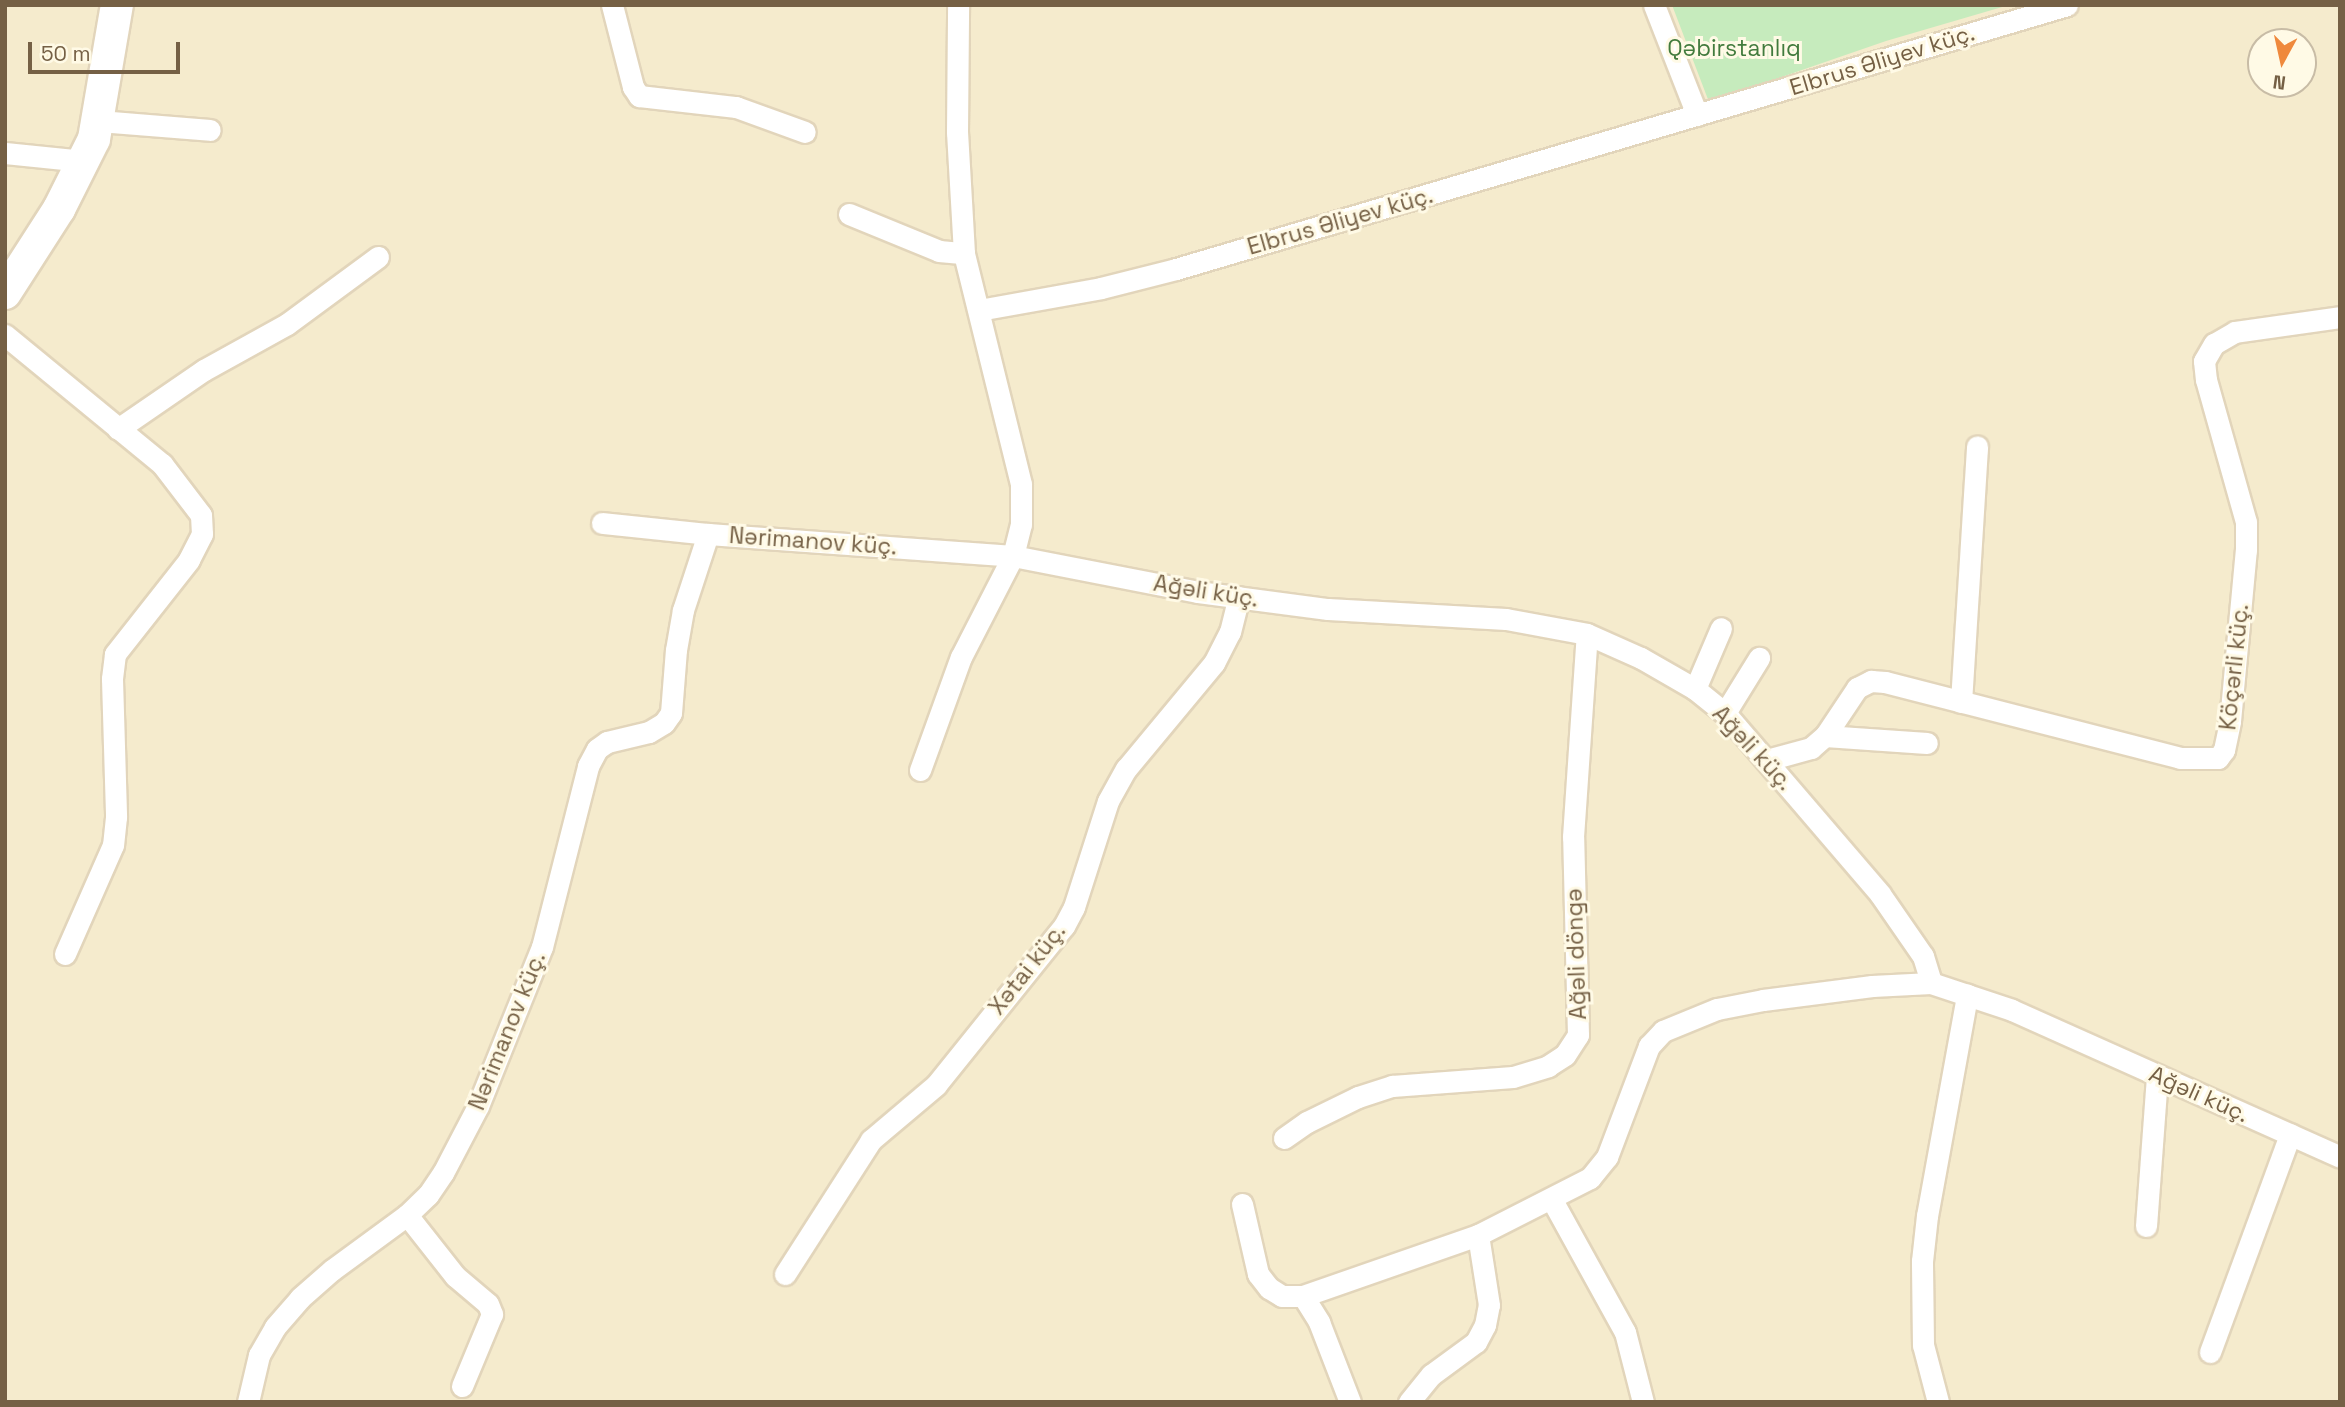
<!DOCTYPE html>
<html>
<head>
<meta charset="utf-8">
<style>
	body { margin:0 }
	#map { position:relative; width:2345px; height:1407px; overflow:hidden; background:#fdf8df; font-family:"Space Grotesk",sans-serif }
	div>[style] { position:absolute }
	.residential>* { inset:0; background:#f5ebcd }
	.green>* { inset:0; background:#c6ebbd }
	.roads { filter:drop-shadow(2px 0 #e2d5bb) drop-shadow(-2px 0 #e2d5bb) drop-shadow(0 2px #e2d5bb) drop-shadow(0 -2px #e2d5bb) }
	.street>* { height:21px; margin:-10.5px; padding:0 10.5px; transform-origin:10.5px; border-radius:10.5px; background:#fff }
	.secondary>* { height:32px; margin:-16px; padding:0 16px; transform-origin:16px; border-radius:16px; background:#fff }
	span { translate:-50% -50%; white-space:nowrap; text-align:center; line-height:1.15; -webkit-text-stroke:6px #fffae6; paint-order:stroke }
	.park-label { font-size:23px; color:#427b3d }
	.street-label { font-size:23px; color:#756045 }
	.frame { position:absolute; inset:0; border:7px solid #756045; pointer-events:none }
	.north { position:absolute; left:2247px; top:28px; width:70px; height:70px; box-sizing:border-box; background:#fffae6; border:2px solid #c8bca6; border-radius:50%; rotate:188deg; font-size:19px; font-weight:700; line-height:28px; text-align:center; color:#756045 }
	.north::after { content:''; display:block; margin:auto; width:24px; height:32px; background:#ef893c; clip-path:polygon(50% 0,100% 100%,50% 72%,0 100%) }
	.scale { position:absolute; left:28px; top:42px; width:152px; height:32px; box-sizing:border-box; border:4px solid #756045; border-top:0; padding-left:9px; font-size:21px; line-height:24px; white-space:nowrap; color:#756045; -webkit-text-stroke:5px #fffae6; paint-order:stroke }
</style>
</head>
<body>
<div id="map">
	<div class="residential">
		<div style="clip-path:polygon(evenodd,5px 5px,2340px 5px,2340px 1402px,5px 1402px,5px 5px,2261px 42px,2303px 42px,2303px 84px,2261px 84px,2261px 42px)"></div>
	</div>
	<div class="green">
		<div style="clip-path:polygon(1672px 5px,2009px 5px,1886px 41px,1709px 102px)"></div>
	</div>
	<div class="roads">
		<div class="street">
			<div style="left:612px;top:5px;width:85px;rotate:75.6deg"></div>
			<div style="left:633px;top:87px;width:11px;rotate:56deg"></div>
			<div style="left:639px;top:96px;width:98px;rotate:6.5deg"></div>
			<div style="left:736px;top:107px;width:73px;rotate:19.9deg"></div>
			<div style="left:1654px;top:5px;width:118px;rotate:68.6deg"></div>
			<div style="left:99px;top:121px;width:111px;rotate:4.6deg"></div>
			<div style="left:5px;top:153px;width:79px;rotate:5.8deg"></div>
			<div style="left:849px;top:214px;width:97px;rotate:22.3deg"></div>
			<div style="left:939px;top:251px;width:25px;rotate:5deg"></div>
			<div style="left:979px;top:310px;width:124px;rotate:-10.2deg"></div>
			<div style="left:1101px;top:288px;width:77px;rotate:-14.2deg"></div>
			<div style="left:1176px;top:269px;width:929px;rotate:-16.5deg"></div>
			<div style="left:5px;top:335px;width:203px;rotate:39.4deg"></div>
			<div style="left:162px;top:464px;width:64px;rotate:52.6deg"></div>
			<div style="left:201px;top:515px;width:19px;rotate:87deg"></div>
			<div style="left:202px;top:534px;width:29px;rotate:117deg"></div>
			<div style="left:189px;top:560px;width:120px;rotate:128.2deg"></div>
			<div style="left:115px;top:654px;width:25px;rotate:97deg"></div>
			<div style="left:112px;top:679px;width:138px;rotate:88.3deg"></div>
			<div style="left:116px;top:817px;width:28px;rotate:96deg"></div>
			<div style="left:113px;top:845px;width:119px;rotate:113.8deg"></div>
			<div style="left:118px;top:429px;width:104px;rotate:-34.5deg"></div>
			<div style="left:204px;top:370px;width:95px;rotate:-29deg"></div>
			<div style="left:287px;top:324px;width:113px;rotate:-36.4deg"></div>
			<div style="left:602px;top:523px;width:107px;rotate:5.9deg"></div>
			<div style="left:1695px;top:689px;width:66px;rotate:-66.9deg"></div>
			<div style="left:1961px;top:702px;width:256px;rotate:-86.4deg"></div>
			<div style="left:1725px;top:713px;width:65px;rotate:-58.3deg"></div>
			<div style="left:1825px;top:736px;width:102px;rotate:3.9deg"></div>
			<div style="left:1767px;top:760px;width:46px;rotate:-15.3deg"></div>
			<div style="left:1811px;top:748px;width:18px;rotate:-41deg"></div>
			<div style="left:1825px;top:736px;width:58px;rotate:-56.3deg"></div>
			<div style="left:1857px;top:688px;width:16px;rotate:-27deg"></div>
			<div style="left:1871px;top:681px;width:14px;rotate:4deg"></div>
			<div style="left:1885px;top:682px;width:305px;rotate:14.4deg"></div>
			<div style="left:2180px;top:758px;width:38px"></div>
			<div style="left:2218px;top:758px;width:10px;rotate:-53deg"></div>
			<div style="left:2224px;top:750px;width:30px;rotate:-78deg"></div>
			<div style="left:2230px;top:721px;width:172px;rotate:-84.7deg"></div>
			<div style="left:2246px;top:550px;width:28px;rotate:-90deg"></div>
			<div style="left:2246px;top:522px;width:148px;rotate:-105.7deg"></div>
			<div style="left:2206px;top:380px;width:19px;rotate:-96deg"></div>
			<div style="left:2204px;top:361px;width:20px;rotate:-60deg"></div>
			<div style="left:2214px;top:344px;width:24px;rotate:-30deg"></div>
			<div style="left:2235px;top:332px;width:106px;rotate:-8.1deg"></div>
			<div style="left:920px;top:770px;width:120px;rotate:-70.1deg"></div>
			<div style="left:961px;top:657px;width:114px;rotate:-62.8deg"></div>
			<div style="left:1013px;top:556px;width:33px;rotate:-76deg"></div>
			<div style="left:1021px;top:524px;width:40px;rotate:-90deg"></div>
			<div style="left:1021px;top:484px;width:238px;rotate:-103.9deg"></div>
			<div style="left:964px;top:253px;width:121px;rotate:-93.3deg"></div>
			<div style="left:957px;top:132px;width:127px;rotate:-89.5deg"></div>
			<div style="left:1284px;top:1138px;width:28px;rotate:-35deg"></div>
			<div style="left:1307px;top:1122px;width:57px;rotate:-26.1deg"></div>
			<div style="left:1358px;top:1097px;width:36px;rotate:-18deg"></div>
			<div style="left:1392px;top:1086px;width:121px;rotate:-4.3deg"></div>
			<div style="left:1513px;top:1077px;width:37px;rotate:-17deg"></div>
			<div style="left:1548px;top:1066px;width:20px;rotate:-33deg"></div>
			<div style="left:1565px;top:1055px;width:24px;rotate:-57deg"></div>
			<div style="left:1578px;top:1035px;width:198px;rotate:-91.4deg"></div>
			<div style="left:1573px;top:837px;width:203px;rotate:-86.1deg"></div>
			<div style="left:1552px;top:1200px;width:151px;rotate:61.1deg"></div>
			<div style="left:1625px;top:1332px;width:72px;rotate:75.6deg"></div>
			<div style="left:1242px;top:1204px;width:72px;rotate:77.1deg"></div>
			<div style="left:1258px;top:1274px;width:18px;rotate:52deg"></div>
			<div style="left:1269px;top:1288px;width:15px;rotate:32deg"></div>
			<div style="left:1282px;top:1296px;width:21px"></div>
			<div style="left:1303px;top:1296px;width:185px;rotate:-19.2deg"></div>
			<div style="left:407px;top:1215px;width:78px;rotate:51.8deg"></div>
			<div style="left:455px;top:1276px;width:43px;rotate:40.3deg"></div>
			<div style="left:488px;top:1304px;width:11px;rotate:68deg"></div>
			<div style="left:492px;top:1314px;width:78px;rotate:112.6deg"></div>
			<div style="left:2146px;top:1226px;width:151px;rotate:-85.8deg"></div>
			<div style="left:785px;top:1274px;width:159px;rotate:-57.3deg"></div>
			<div style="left:871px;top:1140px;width:85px;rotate:-40.2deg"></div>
			<div style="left:936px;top:1085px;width:204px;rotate:-51.2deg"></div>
			<div style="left:1064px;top:926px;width:21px;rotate:-62deg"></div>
			<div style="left:1074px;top:907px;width:111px;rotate:-72.2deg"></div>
			<div style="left:1108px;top:801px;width:37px;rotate:-61deg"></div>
			<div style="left:1126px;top:769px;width:138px;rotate:-50.3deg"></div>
			<div style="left:1214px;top:663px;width:35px;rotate:-63deg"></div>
			<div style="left:1230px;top:632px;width:36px;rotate:-76deg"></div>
			<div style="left:1303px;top:1296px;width:31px;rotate:58deg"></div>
			<div style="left:1319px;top:1322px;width:86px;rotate:68.8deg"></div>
			<div style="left:2210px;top:1352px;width:232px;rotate:-69.8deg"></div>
			<div style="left:248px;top:1402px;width:48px;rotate:-76.8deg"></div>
			<div style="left:259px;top:1355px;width:32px;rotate:-60deg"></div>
			<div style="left:275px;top:1327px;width:38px;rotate:-49deg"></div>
			<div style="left:300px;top:1298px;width:43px;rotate:-41.2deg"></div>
			<div style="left:332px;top:1270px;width:93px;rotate:-36.3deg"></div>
			<div style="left:407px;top:1215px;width:29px;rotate:-44deg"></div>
			<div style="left:428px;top:1195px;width:27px;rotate:-56deg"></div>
			<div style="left:443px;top:1173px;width:76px;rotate:-62.4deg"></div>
			<div style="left:478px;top:1106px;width:171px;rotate:-68.1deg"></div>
			<div style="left:542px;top:947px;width:187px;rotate:-75.7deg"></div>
			<div style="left:588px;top:766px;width:19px;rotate:-62deg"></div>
			<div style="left:597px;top:749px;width:12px;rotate:-35deg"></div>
			<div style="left:607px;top:742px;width:43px;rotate:-13.4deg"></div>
			<div style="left:649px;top:732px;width:17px;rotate:-31deg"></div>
			<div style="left:664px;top:723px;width:12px;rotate:-55deg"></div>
			<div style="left:671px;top:713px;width:63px;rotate:-85.5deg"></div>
			<div style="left:676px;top:650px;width:41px;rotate:-80.1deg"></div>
			<div style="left:683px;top:610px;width:80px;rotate:-71.8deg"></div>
			<div style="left:708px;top:534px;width:306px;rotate:4.1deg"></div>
			<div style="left:1013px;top:556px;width:188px;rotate:11deg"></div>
			<div style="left:1198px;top:592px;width:131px;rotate:7.5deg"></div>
			<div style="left:1328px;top:609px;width:178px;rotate:3.2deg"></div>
			<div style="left:1506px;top:619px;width:82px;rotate:10.5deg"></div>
			<div style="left:1587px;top:634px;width:59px;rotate:24deg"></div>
			<div style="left:1641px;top:658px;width:62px;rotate:29.9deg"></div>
			<div style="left:1695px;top:689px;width:38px;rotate:39deg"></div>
			<div style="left:1725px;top:713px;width:238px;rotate:49.4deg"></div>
			<div style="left:1880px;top:894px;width:75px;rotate:55.3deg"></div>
			<div style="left:1923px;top:956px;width:28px;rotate:73deg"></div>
			<div style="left:1931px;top:983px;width:85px;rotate:18.4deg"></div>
			<div style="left:2012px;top:1010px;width:359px;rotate:24.1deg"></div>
			<div style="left:1409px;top:1402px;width:35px;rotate:-51deg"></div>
			<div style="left:1431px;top:1375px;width:56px;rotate:-36.3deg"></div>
			<div style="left:1476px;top:1342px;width:19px;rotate:-62deg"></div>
			<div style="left:1485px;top:1325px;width:20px;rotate:-79deg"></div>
			<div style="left:1489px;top:1305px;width:71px;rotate:-98.9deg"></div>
			<div style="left:1478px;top:1235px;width:126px;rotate:-27deg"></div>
			<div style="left:1590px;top:1178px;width:27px;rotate:-51deg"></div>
			<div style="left:1607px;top:1157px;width:119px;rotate:-69.3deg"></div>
			<div style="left:1649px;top:1046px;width:21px;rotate:-47deg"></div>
			<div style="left:1663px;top:1031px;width:58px;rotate:-22.2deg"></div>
			<div style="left:1717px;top:1009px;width:47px;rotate:-11.1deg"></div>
			<div style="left:1763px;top:1000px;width:110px;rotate:-7.3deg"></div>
			<div style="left:1872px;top:986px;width:59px;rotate:-2.9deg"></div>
			<div style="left:1938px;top:1402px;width:59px;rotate:-104.7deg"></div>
			<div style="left:1923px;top:1345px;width:84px;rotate:-90.7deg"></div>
			<div style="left:1922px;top:1261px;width:45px;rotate:-83.7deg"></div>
			<div style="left:1927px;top:1216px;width:225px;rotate:-79.7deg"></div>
		</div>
		<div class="secondary">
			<div style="left:5px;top:293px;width:100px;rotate:-57.3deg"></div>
			<div style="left:59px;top:209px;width:78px;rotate:-63.4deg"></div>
			<div style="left:94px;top:139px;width:136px;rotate:-80.3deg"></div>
		</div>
	</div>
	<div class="park-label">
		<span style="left:1734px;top:48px">Qəbirstanlıq</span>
	</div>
	<div class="street-label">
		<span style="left:1882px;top:60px;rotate:-17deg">Elbrus Əliyev küç.</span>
		<span style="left:1340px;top:221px;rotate:-16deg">Elbrus Əliyev küç.</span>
		<span style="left:813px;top:541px;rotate:4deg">Nərimanov küç.</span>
		<span style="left:1206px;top:591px;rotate:9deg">Ağəli küç.</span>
		<span style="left:2234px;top:667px;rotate:-84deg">Köçərli küç.</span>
		<span style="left:1753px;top:748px;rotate:47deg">Ağəli küç.</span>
		<span style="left:1576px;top:954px;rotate:-92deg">Ağəli döngə</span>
		<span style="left:1027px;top:969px;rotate:-52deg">Xətai küç.</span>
		<span style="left:507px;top:1031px;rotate:-68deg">Nərimanov küç.</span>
		<span style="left:2199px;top:1094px;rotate:24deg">Ağəli küç.</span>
	</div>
	<div class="frame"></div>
	<div class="north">N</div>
	<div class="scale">50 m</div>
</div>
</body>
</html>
